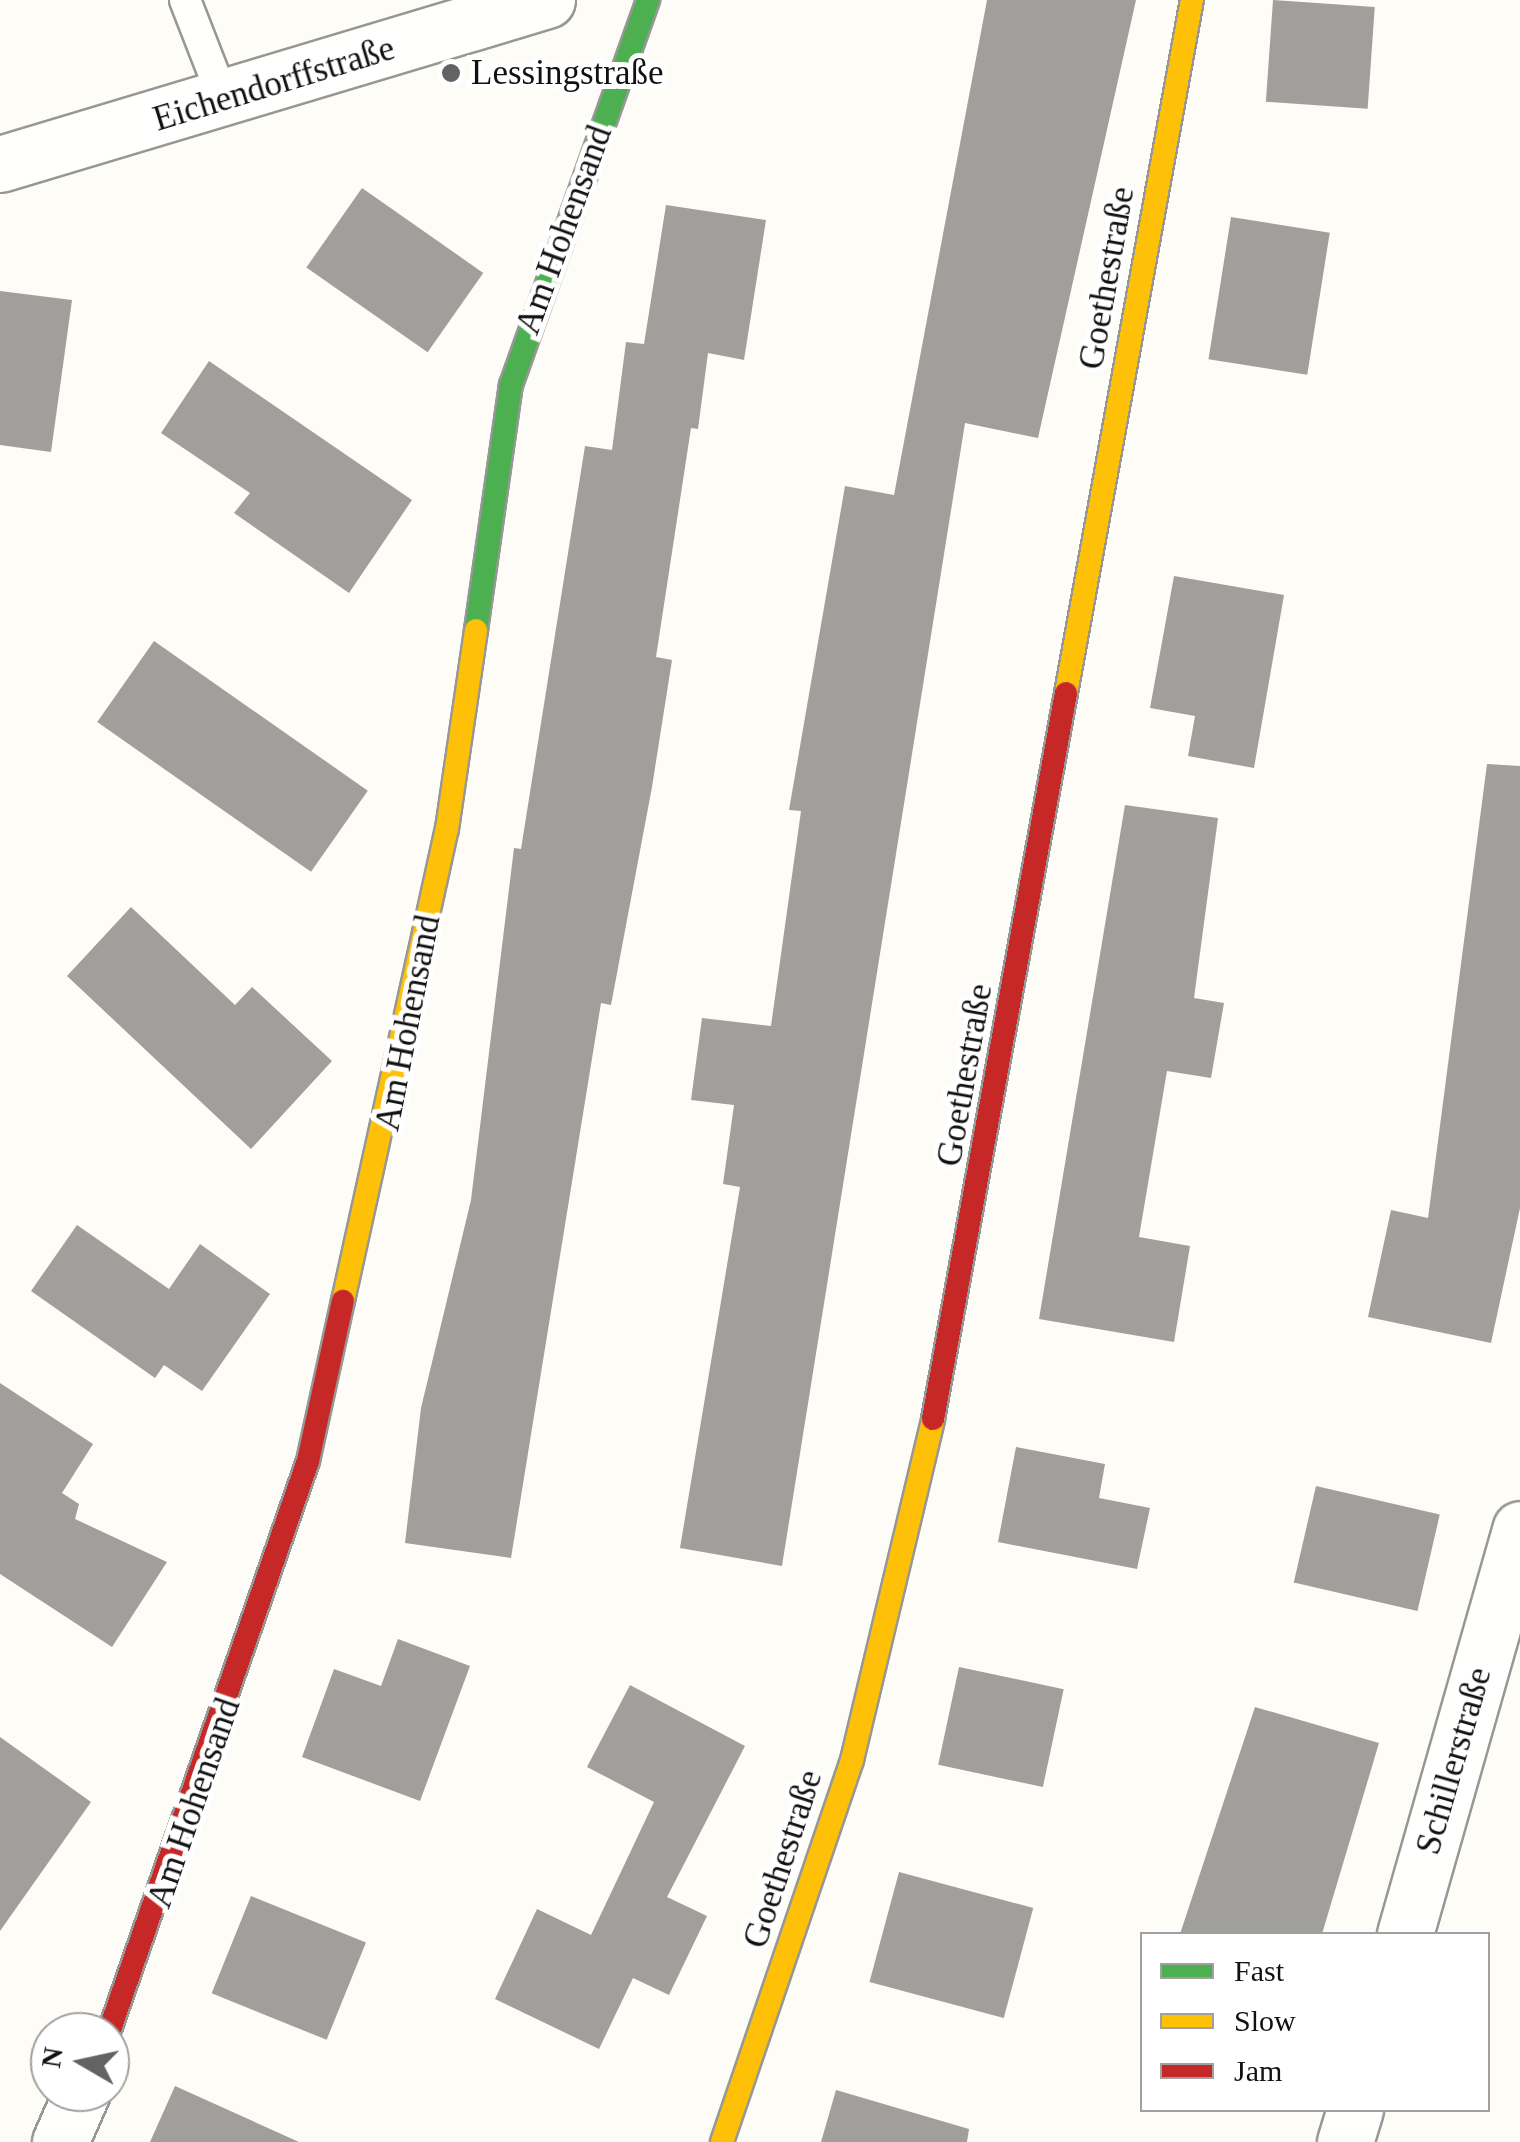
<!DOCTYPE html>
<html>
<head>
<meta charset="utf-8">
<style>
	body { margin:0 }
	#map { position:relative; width:1520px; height:2142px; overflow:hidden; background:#fdfcf7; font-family:Georgia,serif }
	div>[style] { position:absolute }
	.building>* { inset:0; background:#a19f9c; transform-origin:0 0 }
	.roads { filter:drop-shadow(2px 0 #979795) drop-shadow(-2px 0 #979795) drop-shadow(0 2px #979795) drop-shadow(0 -2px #979795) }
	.lane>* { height:30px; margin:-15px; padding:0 15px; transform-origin:15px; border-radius:15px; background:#fffffe }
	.street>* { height:55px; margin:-27.5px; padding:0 27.5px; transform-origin:27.5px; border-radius:27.5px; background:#fffffe }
	.fast>* { height:22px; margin:-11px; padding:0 11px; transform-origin:11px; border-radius:11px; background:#4caf50 }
	.slow>* { height:22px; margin:-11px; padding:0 11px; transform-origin:11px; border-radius:11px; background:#ffc107 }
	.jam>* { height:22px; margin:-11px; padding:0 11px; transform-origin:11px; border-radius:11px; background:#c62828 }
	.dots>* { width:28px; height:28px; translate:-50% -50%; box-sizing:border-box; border:5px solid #fff; border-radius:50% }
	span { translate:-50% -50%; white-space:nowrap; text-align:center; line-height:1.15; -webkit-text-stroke:10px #fff; paint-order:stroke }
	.poi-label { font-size:35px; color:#111 }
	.left { translate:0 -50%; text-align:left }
	.street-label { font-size:35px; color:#111 }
	.legend { position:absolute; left:1140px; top:1932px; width:350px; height:180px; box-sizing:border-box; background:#fff; border:2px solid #a0a0a0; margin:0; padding:12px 18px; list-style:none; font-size:30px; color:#111 }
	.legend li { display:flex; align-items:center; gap:20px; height:50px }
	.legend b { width:50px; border:2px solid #a0a0a0 }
	.north { position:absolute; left:30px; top:2012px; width:100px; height:100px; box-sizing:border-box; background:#fff; border:2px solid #a0a0a0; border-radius:50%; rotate:279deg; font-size:28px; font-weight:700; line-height:40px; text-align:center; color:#111 }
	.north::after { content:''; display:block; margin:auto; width:35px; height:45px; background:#646362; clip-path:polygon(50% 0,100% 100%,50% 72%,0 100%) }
</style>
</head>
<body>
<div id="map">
	<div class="building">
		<div style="clip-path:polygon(987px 0,1136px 0,1038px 438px,965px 423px,782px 1566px,680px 1548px,740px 1187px,723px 1184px,734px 1105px,691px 1100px,702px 1018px,771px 1026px,801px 811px,789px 810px,845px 486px,894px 495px)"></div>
		<div style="left:1273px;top:0;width:102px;height:102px;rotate:4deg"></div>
		<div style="left:362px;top:188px;width:148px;height:97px;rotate:35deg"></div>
		<div style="clip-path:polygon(666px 205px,766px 220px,744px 360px,708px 353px,698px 429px,691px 428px,656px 657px,672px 660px,652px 787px,611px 1005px,601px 1003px,511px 1558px,405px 1543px,421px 1408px,471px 1200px,514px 848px,521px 849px,585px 446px,612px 450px,626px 342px,644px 344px)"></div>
		<div style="left:1231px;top:217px;width:100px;height:144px;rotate:9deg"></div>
		<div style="clip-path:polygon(0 291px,72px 300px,51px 452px,0 445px)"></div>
		<div style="clip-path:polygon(209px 361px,412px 500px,349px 593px,234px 513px,250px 493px,161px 433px)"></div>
		<div style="clip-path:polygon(1174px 576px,1284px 595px,1254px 768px,1188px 756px,1195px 716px,1150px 708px)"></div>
		<div style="left:154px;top:641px;width:261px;height:99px;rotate:35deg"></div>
		<div style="clip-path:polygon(1487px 764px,1520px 766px,1520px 1208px,1491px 1343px,1368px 1317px,1391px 1210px,1428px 1218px)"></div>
		<div style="clip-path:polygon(1125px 805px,1218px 818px,1194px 998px,1224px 1003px,1211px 1078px,1167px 1071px,1139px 1237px,1190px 1246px,1174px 1342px,1039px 1319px)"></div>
		<div style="clip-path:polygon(131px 907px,235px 1005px,252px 987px,332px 1061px,251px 1149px,67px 976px)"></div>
		<div style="clip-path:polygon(77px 1225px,169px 1289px,200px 1244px,270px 1294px,202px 1391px,164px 1365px,155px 1378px,31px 1291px)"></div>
		<div style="clip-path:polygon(0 1383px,93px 1444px,62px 1493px,79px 1504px,75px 1519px,167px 1562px,112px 1647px,0 1574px)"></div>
		<div style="clip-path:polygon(1016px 1447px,1105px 1464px,1099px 1498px,1150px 1508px,1137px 1569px,998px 1542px)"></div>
		<div style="left:1316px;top:1486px;width:127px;height:99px;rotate:13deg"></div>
		<div style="clip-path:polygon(398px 1639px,470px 1666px,420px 1801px,302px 1757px,334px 1669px,381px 1686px)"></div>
		<div style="left:959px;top:1667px;width:107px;height:100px;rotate:12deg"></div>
		<div style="clip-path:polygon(630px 1685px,745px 1746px,667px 1897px,707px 1916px,669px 1995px,633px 1978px,599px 2049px,495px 1999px,537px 1909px,591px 1935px,654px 1802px,587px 1767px)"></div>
		<div style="clip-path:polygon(1255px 1707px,1379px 1743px,1322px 1934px,1180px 1934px)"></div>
		<div style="clip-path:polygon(0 1737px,91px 1802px,0 1931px)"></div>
		<div style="left:899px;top:1872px;width:139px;height:114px;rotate:15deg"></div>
		<div style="left:251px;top:1896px;width:124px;height:105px;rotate:22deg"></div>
		<div style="clip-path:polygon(175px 2086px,299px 2142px,150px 2142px)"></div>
		<div style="clip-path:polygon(836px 2090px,969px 2129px,967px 2142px,821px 2142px)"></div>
	</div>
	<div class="roads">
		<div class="lane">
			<div style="left:185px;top:0;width:107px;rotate:68.7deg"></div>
		</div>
		<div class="street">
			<div style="left:0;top:164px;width:571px;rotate:-16.69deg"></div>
			<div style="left:1405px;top:1934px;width:421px;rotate:-74.1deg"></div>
			<div style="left:60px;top:2142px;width:55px;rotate:-66.3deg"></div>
			<div style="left:1345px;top:2142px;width:34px;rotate:-73deg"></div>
		</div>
		<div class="fast">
			<div style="left:476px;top:630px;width:247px;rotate:-81.9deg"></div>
			<div style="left:511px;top:385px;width:409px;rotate:-70.4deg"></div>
		</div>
		<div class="slow">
			<div style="left:1066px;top:693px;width:704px;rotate:-79.7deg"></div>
			<div style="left:343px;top:1301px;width:483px;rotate:-77.6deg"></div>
			<div style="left:447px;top:829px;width:201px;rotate:-81.7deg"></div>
			<div style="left:722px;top:2142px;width:404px;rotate:-71.2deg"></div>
			<div style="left:852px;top:1760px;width:350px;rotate:-76.6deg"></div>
		</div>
		<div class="jam">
			<div style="left:933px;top:1419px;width:738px;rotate:-79.62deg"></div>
			<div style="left:109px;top:2032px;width:605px;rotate:-70.79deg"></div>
			<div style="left:308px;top:1461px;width:164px;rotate:-77.7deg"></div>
		</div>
	</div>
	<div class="dots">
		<div style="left:451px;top:73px;background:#646362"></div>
	</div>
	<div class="poi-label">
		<span class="left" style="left:471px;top:73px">Lessingstraße</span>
	</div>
	<div class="street-label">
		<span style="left:274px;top:84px;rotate:-17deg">Eichendorffstraße</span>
		<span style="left:564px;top:230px;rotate:-70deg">Am Hohensand</span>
		<span style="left:1107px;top:278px;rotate:-80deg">Goethestraße</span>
		<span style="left:408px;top:1023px;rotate:-79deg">Am Hohensand</span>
		<span style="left:965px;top:1075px;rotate:-80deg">Goethestraße</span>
		<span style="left:1454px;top:1761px;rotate:-74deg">Schillerstraße</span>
		<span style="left:194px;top:1803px;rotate:-71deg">Am Hohensand</span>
		<span style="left:783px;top:1859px;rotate:-72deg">Goethestraße</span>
	</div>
	<ul class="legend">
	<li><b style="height:12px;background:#4caf50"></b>Fast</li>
	<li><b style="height:12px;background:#ffc107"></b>Slow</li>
	<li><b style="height:12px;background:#c62828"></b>Jam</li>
	</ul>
	<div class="north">N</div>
</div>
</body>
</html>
